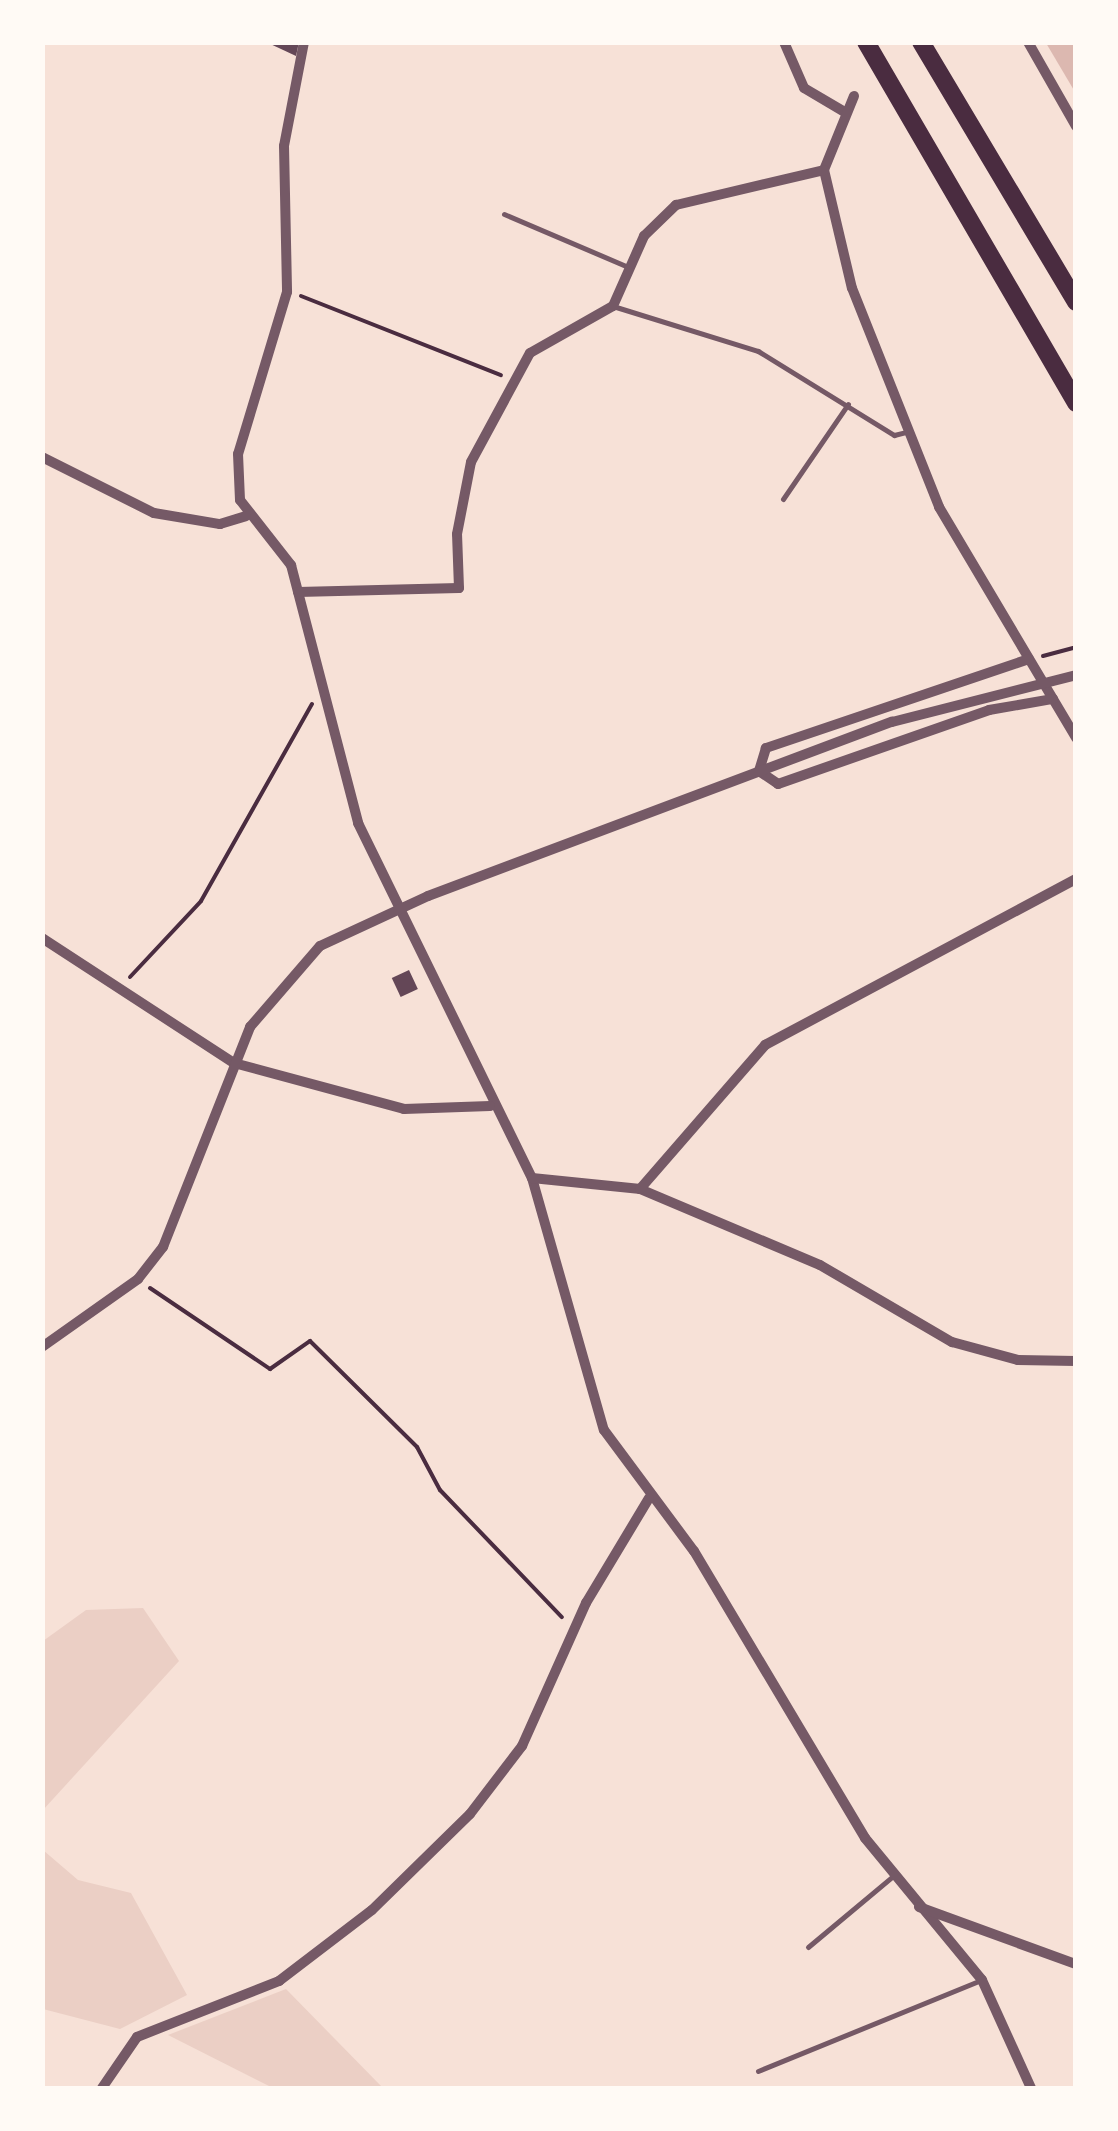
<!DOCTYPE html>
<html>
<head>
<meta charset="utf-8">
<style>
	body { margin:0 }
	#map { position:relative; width:1118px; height:2131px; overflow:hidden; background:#f7e1d7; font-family:Inter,sans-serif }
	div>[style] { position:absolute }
	.green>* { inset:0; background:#ebcfc5 }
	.water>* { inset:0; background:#dcb8b0 }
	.building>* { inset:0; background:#644757; transform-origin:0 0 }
	.path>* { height:4px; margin:-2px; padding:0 2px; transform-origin:2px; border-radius:2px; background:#4a2c40 }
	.service>* { height:5px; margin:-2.5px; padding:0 2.5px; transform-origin:2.5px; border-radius:2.5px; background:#755966 }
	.minor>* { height:10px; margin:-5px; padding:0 5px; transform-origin:5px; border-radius:5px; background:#755966 }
	.motorway>* { height:18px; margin:-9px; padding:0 9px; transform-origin:9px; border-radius:9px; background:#4a2c40 }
	span { translate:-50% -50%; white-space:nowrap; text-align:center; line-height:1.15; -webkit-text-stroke:10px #fffaf5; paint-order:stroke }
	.frame { position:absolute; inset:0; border:45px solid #fffaf5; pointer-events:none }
</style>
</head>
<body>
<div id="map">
	<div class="green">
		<div style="clip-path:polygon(143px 1608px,179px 1661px,43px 1810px,43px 1641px,86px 1610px)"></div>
		<div style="clip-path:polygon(43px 1850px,78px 1880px,131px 1893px,187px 1995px,120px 2029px,43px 2009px)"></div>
		<div style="clip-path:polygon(286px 1989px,383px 2088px,273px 2088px,168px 2035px)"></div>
	</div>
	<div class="water">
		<div style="clip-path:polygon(1046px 43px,1075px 43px,1075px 92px)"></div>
	</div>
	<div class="building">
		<div style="clip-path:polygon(266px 42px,299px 42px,296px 56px)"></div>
		<div style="left:409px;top:970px;width:21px;height:19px;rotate:65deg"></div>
	</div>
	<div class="path">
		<div style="left:301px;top:296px;width:215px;rotate:21.6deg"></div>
		<div style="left:1043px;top:656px;width:34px;rotate:-15deg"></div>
		<div style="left:130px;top:977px;width:104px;rotate:-46.9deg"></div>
		<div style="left:201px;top:901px;width:226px;rotate:-60.6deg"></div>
		<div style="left:150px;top:1288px;width:145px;rotate:34deg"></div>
		<div style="left:270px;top:1369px;width:49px;rotate:-35deg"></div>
		<div style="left:310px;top:1341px;width:151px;rotate:44.7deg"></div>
		<div style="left:417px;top:1447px;width:49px;rotate:61.9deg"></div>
		<div style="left:440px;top:1490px;width:176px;rotate:46.2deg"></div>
	</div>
	<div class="service">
		<div style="left:504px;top:214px;width:135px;rotate:23.1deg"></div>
		<div style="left:616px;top:307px;width:149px;rotate:17.2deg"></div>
		<div style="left:758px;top:351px;width:160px;rotate:31.7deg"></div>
		<div style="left:894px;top:435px;width:12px;rotate:-14deg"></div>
		<div style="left:783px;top:499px;width:115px;rotate:-55.6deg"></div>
		<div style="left:808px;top:1947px;width:111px;rotate:-39.9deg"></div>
		<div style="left:758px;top:2071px;width:239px;rotate:-22.2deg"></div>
	</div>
	<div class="minor">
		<div style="left:304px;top:42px;width:106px;rotate:100.9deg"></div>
		<div style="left:284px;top:146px;width:146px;rotate:88.8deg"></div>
		<div style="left:287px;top:292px;width:169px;rotate:106.8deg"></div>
		<div style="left:238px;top:454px;width:46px;rotate:87.5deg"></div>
		<div style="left:240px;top:500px;width:83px;rotate:51.9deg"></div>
		<div style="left:291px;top:565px;width:267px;rotate:75.4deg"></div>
		<div style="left:358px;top:823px;width:395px;rotate:63.9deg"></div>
		<div style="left:532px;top:1178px;width:262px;rotate:74.1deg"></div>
		<div style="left:604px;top:1430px;width:151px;rotate:53.4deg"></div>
		<div style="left:694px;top:1551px;width:334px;rotate:59.2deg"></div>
		<div style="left:865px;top:1838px;width:184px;rotate:50.5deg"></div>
		<div style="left:982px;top:1980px;width:119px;rotate:65.6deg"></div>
		<div style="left:784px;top:42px;width:50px;rotate:66.5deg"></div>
		<div style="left:804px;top:88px;width:45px;rotate:30.5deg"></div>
		<div style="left:1028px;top:42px;width:97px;rotate:60.3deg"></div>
		<div style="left:854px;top:96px;width:80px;rotate:112.1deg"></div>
		<div style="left:824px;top:170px;width:121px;rotate:76.7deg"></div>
		<div style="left:852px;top:288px;width:236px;rotate:68.3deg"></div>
		<div style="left:939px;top:507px;width:269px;rotate:59.3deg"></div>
		<div style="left:42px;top:457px;width:125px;rotate:26.6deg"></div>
		<div style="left:154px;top:513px;width:67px;rotate:9.5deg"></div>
		<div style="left:220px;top:524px;width:27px;rotate:-17deg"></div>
		<div style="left:298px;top:592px;width:161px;rotate:-1.4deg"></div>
		<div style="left:459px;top:588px;width:54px;rotate:-92.1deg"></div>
		<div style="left:457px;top:534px;width:73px;rotate:-79deg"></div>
		<div style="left:471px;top:462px;width:124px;rotate:-61.6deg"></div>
		<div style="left:530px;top:353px;width:95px;rotate:-29.5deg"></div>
		<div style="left:613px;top:306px;width:77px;rotate:-66.1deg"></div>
		<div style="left:644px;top:236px;width:45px;rotate:-44.1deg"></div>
		<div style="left:676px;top:205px;width:152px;rotate:-13.3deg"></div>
		<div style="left:1029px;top:659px;width:278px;rotate:161.3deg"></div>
		<div style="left:766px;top:748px;width:24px;rotate:107deg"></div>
		<div style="left:759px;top:771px;width:23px;rotate:34deg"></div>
		<div style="left:778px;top:784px;width:224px;rotate:-19.3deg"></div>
		<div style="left:989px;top:710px;width:65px;rotate:-9.8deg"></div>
		<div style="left:42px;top:938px;width:229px;rotate:33.1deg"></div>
		<div style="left:234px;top:1063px;width:176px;rotate:15.1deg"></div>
		<div style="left:404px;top:1109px;width:86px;rotate:-2deg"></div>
		<div style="left:532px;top:1178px;width:109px;rotate:5.8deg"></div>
		<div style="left:640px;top:1189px;width:195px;rotate:22.9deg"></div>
		<div style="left:820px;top:1265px;width:153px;rotate:30.3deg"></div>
		<div style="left:952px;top:1342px;width:68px;rotate:15.3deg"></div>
		<div style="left:1018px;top:1360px;width:58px;rotate:1deg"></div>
		<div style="left:640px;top:1189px;width:191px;rotate:-49deg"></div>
		<div style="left:765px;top:1045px;width:353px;rotate:-28.1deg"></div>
		<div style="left:42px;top:1347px;width:118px;rotate:-35.3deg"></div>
		<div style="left:138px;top:1279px;width:41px;rotate:-52deg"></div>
		<div style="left:163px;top:1247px;width:237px;rotate:-68.4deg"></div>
		<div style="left:250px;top:1027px;width:107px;rotate:-49.2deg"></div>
		<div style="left:320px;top:946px;width:119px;rotate:-24.8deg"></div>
		<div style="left:428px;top:896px;width:496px;rotate:-20.6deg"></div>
		<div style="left:892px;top:722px;width:190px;rotate:-14.3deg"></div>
		<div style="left:919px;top:1907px;width:167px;rotate:20deg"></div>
		<div style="left:102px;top:2088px;width:62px;rotate:-55.5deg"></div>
		<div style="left:137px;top:2037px;width:153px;rotate:-21.5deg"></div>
		<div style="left:279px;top:1981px;width:117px;rotate:-37.4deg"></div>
		<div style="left:372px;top:1910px;width:137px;rotate:-44.4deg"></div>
		<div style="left:470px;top:1814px;width:86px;rotate:-52.6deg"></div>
		<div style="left:522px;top:1746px;width:157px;rotate:-65.9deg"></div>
		<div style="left:586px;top:1603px;width:122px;rotate:-59deg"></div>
	</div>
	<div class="motorway">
		<div style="left:866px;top:42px;width:418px;rotate:59.8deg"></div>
		<div style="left:921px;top:42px;width:303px;rotate:59.2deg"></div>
	</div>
	<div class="frame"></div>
</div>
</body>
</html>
